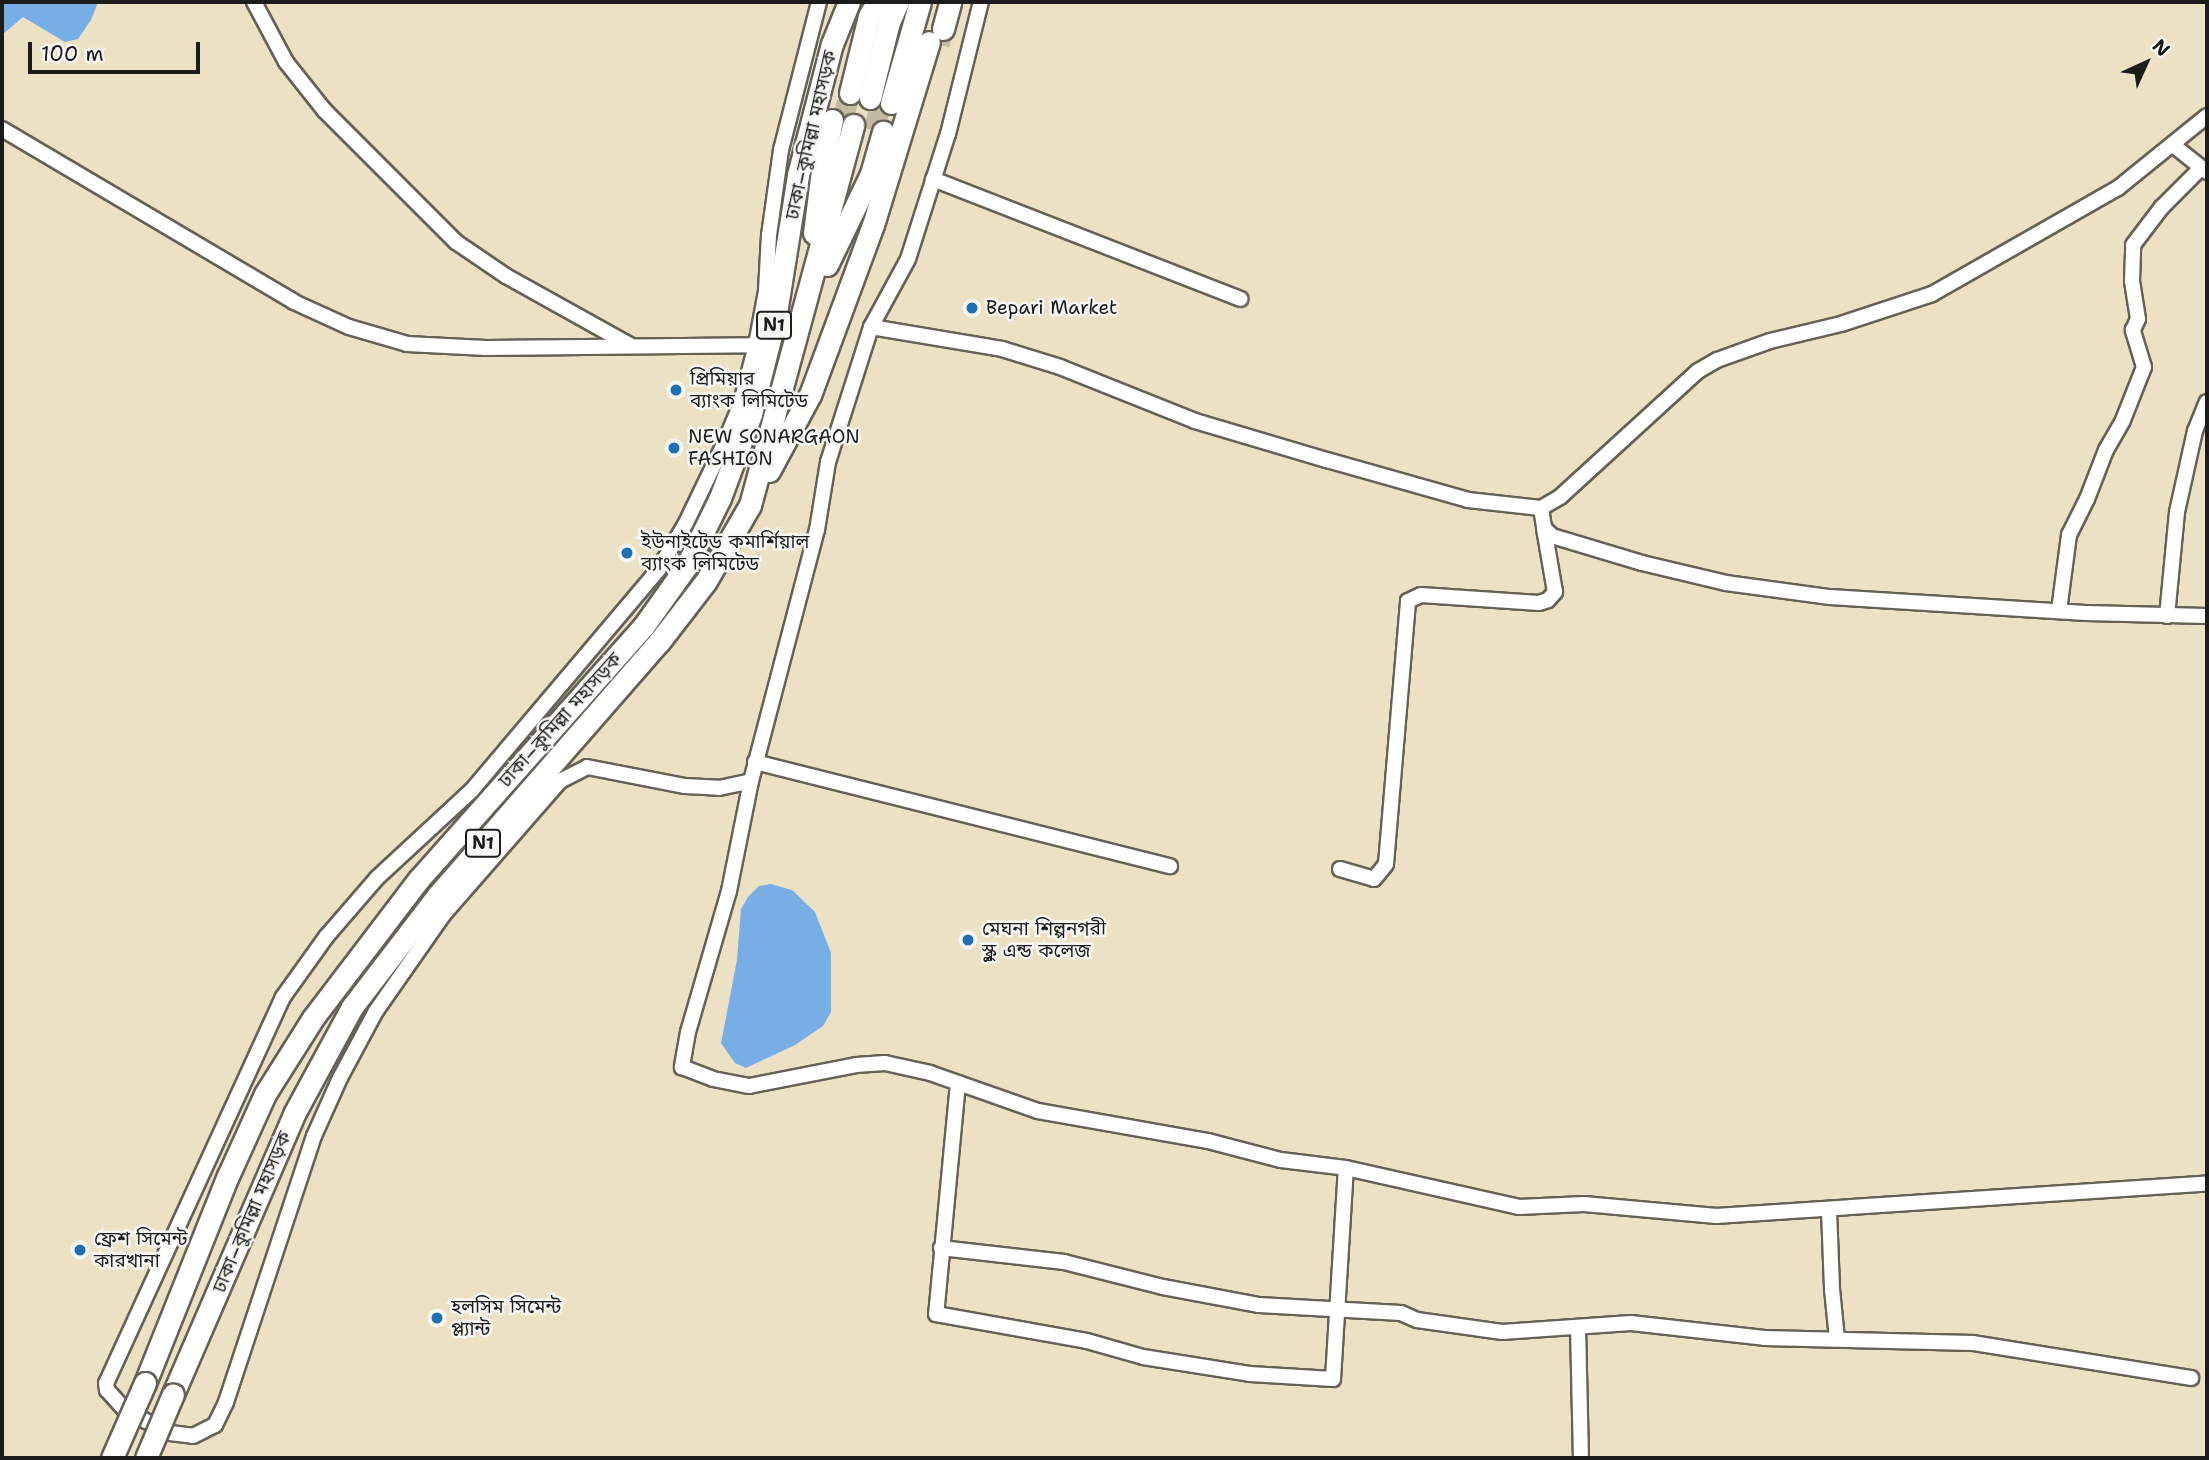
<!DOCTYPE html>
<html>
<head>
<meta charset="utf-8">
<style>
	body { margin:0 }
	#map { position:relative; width:2209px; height:1460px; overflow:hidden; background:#ede1c3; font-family:"Shantell Sans","Noto Sans Bengali",sans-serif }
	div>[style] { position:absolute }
	.water>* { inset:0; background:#77aee6 }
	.highway-tunnel>* { height:21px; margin-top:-10.5px; transform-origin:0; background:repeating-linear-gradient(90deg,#c3baa2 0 21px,transparent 0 31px) }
	.roads { filter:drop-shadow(2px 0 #656156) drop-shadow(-2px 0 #656156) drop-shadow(0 2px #656156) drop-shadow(0 -2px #656156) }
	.minor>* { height:14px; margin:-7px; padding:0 7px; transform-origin:7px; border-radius:7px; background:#fff }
	.highway>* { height:21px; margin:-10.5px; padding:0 10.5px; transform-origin:10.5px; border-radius:10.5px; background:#fff }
	.bridges { filter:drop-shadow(2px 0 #656156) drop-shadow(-2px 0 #656156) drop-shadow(0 2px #656156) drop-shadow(0 -2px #656156) }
	.highway-bridge>* { height:21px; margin:-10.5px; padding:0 10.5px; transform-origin:10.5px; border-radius:10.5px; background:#fff }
	.dots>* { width:19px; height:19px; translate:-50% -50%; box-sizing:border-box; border:4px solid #f6f6f2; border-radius:50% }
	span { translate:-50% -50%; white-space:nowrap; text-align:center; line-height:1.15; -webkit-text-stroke:5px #f6f6f2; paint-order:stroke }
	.shield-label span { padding:2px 5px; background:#f6f6f2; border:2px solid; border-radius:5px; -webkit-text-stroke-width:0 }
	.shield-label { font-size:18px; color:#1c1c1c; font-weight:700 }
	.street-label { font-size:19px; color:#1c1c1c }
	.poi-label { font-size:19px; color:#1c1c1c }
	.left { translate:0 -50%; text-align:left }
	.frame { position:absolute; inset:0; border:4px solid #1c1c1c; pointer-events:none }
	.north { position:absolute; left:2111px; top:28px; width:70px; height:70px; -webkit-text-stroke:5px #f6f6f2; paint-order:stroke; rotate:45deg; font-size:19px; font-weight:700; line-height:28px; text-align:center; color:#1c1c1c }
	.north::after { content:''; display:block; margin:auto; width:24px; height:32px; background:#1c1c1c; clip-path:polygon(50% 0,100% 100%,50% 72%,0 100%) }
	.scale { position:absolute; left:28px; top:42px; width:172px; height:32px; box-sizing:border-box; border:4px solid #1c1c1c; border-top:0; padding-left:9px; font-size:21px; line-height:24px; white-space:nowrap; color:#1c1c1c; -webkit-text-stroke:5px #f6f6f2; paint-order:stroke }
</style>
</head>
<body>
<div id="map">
	<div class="water">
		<div style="clip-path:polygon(2px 2px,98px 2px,91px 20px,78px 39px,65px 42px,23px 17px,2px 35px)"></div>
		<div style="clip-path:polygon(771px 884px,792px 890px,815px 912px,831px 953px,831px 1012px,823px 1026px,795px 1045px,746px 1068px,735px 1063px,721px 1043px,737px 960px,741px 909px,748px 897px,759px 886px)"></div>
	</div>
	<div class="highway-tunnel">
		<div style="left:939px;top:44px;width:16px;rotate:-75deg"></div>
		<div style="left:842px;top:122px;width:30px;rotate:-75deg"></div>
		<div style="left:874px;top:130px;width:30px;rotate:-75deg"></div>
	</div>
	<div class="roads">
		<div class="minor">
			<div style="left:254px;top:2px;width:68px;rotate:61.9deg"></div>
			<div style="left:286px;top:62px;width:63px;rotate:51.5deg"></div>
			<div style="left:325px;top:111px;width:185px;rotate:45deg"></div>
			<div style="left:456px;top:242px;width:60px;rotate:34.2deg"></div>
			<div style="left:506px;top:276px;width:142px;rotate:29.1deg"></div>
			<div style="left:819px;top:2px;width:153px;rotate:104.4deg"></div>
			<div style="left:781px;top:150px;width:86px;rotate:98deg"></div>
			<div style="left:769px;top:235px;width:56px;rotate:93.1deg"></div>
			<div style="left:766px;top:291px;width:55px;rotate:100.5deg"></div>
			<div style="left:756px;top:345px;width:63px;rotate:104.7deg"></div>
			<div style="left:740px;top:406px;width:41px;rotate:112.8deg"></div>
			<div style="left:724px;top:444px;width:88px;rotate:115.7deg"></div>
			<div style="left:686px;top:523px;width:55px;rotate:120.8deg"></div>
			<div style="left:658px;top:570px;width:289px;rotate:130.2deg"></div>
			<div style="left:471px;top:791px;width:128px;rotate:137.2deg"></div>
			<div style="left:377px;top:878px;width:78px;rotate:130.8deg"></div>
			<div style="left:326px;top:937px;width:74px;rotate:125.6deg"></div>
			<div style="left:283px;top:997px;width:425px;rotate:114.6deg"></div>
			<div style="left:106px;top:1383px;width:7px;rotate:82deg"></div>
			<div style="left:107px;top:1390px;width:28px;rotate:48deg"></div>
			<div style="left:126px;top:1411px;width:49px;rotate:26.6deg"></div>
			<div style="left:170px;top:1433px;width:23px;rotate:7deg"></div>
			<div style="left:193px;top:1436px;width:25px;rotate:-27deg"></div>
			<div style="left:215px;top:1425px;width:25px;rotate:-64deg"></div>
			<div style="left:226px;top:1402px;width:280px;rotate:-71.7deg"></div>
			<div style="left:314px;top:1136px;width:64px;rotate:-65.9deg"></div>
			<div style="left:340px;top:1078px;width:76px;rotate:-61.8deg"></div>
			<div style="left:376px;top:1011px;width:118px;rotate:-55deg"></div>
			<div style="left:444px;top:914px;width:176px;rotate:-48.9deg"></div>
			<div style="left:560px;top:781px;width:30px;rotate:-27deg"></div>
			<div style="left:587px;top:767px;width:100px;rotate:11deg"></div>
			<div style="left:685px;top:786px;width:34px;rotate:3deg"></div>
			<div style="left:719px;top:788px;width:33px;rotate:-12deg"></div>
			<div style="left:751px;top:781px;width:260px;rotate:-75.3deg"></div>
			<div style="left:817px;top:530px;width:69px;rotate:-80.8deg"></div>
			<div style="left:828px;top:462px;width:142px;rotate:-72.3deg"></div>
			<div style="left:871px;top:327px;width:77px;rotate:-61.4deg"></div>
			<div style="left:908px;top:259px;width:131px;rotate:-72.3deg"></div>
			<div style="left:948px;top:134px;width:136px;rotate:-76deg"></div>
			<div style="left:2px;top:129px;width:339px;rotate:30.6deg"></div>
			<div style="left:294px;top:302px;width:60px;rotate:24.4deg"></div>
			<div style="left:349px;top:327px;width:60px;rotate:16.3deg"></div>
			<div style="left:407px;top:344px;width:79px;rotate:2.9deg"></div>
			<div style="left:486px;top:348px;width:270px;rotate:-0.6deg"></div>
			<div style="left:2173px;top:145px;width:43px;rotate:38.5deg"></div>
			<div style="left:933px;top:179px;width:330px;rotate:21.3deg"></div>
			<div style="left:871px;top:327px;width:133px;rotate:9.5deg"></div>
			<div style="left:1002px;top:349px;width:61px;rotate:17.2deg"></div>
			<div style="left:1060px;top:367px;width:145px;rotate:21.8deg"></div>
			<div style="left:1195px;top:421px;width:138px;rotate:16.5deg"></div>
			<div style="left:1327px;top:460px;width:147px;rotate:15.8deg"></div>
			<div style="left:1468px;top:500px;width:73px;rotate:6.3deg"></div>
			<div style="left:1541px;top:508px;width:22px;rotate:-30deg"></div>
			<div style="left:1560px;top:497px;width:187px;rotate:-42.4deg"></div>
			<div style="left:1698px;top:371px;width:22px;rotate:-30deg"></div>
			<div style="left:1717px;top:360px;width:56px;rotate:-19.7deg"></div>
			<div style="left:1770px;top:341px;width:73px;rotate:-13.5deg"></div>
			<div style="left:1841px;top:324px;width:96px;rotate:-18.2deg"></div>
			<div style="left:1932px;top:294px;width:214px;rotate:-29.7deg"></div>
			<div style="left:2118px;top:188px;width:114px;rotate:-39deg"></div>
			<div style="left:1541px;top:508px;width:20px;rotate:81deg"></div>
			<div style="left:1544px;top:528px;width:11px;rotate:45deg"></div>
			<div style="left:1552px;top:536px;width:94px;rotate:16.7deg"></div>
			<div style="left:1642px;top:563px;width:86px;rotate:13.4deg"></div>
			<div style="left:1726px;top:583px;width:105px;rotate:7.7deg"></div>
			<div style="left:1830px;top:597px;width:256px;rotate:3.6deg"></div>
			<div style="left:2086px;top:613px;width:121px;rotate:1.4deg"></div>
			<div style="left:2059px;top:611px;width:77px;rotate:-82.5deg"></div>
			<div style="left:2069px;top:535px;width:40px;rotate:-63.4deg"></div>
			<div style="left:2087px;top:499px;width:53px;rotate:-68.8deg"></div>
			<div style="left:2106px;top:450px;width:34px;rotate:-60deg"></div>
			<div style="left:2123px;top:420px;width:57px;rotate:-68.4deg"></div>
			<div style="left:2144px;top:367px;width:39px;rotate:-107deg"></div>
			<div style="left:2133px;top:330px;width:12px;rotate:-66deg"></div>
			<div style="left:2138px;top:319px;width:38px;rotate:-99deg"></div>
			<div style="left:2132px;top:281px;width:36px;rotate:-88deg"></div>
			<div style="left:2133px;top:245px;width:48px;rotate:-52.7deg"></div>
			<div style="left:2162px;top:207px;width:55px;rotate:-45deg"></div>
			<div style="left:2167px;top:616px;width:104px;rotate:-84.5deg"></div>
			<div style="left:2177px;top:512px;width:83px;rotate:-77.5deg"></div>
			<div style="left:2195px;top:431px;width:31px;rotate:-68deg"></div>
			<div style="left:755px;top:762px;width:428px;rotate:14.1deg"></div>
			<div style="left:751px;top:781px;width:112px;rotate:101.3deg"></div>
			<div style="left:729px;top:891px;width:147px;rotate:106.2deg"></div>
			<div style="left:688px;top:1032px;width:36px;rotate:100deg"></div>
			<div style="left:682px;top:1067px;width:33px;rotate:21deg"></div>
			<div style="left:713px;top:1079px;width:37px;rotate:11deg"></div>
			<div style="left:749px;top:1086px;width:109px;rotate:-11.1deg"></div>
			<div style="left:856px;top:1065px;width:29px;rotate:-4deg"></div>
			<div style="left:885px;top:1063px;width:46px;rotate:12.5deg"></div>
			<div style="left:930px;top:1073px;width:114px;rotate:19.4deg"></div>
			<div style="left:1038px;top:1111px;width:173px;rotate:10deg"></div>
			<div style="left:1208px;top:1141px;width:75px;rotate:14.6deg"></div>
			<div style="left:1281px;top:1160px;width:65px;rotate:7deg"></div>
			<div style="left:1346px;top:1168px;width:177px;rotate:12.7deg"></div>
			<div style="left:1519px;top:1207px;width:65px;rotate:-2.6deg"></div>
			<div style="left:1584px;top:1204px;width:133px;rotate:5.2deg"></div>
			<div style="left:1716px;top:1216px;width:492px;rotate:-3.8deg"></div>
			<div style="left:1340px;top:869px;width:35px;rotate:16deg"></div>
			<div style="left:1374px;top:879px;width:19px;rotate:-51deg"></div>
			<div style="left:1386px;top:864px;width:264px;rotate:-85.2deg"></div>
			<div style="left:1408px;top:601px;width:14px;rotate:-25deg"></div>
			<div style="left:1421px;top:595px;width:118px;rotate:3.9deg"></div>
			<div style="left:1539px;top:603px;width:9px;rotate:-18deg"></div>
			<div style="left:1548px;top:600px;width:11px;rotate:-49deg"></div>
			<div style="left:1555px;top:592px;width:65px;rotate:-99.8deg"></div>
			<div style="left:958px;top:1083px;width:232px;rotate:95.4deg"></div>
			<div style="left:936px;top:1314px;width:153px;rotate:10.1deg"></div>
			<div style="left:1087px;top:1341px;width:58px;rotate:15.9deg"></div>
			<div style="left:1143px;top:1357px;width:108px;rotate:9deg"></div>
			<div style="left:1250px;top:1374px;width:83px;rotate:3.4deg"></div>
			<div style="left:1333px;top:1379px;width:211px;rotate:-86.5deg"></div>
			<div style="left:1829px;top:1210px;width:79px;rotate:87.8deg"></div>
			<div style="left:1832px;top:1289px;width:50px;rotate:84.3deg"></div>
			<div style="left:941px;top:1248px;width:124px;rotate:6.5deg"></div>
			<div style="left:1064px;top:1262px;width:102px;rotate:14.2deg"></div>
			<div style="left:1163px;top:1287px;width:98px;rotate:10.6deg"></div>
			<div style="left:1259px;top:1305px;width:142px;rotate:3.2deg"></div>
			<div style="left:1401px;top:1313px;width:17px;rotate:24deg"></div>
			<div style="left:1417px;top:1320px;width:86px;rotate:8deg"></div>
			<div style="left:1502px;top:1332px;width:129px;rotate:-4deg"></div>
			<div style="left:1631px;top:1323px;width:134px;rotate:6.4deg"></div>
			<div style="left:1764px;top:1338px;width:209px;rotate:1.4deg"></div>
			<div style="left:1973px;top:1343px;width:221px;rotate:9.1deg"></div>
			<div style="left:1578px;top:1327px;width:131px;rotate:88.7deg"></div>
		</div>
		<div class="highway">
			<div style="left:943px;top:29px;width:28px;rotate:-75deg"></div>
			<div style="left:850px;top:93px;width:79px;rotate:-76.1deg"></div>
			<div style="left:869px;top:16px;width:16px;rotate:-60deg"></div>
			<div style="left:870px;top:98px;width:78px;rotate:-76deg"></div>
			<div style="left:889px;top:22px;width:22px;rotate:-66deg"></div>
			<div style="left:891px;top:103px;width:105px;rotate:-74deg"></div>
			<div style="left:814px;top:233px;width:71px;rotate:-82.7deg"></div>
			<div style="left:823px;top:163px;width:44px;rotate:-78.2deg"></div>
			<div style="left:827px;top:265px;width:101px;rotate:-64.2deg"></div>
			<div style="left:871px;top:174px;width:44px;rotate:-74.1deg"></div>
			<div style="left:769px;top:471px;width:86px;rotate:-61.7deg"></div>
			<div style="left:810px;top:395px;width:181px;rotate:-69.7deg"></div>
			<div style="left:873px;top:225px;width:191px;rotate:-73deg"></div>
			<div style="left:145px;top:1383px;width:223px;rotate:-68.2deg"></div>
			<div style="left:228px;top:1176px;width:90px;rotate:-65.7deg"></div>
			<div style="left:265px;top:1094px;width:90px;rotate:-57.7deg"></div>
			<div style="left:313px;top:1018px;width:175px;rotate:-52.7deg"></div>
			<div style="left:419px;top:879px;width:337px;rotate:-48.4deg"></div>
			<div style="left:643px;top:627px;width:76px;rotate:-54.6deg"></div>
			<div style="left:687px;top:565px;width:75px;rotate:-63.8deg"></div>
			<div style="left:720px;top:498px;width:90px;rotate:-69.7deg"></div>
			<div style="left:751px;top:414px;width:98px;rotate:-75.8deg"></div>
			<div style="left:775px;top:319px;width:146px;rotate:-80.9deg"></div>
			<div style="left:798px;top:175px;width:135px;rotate:-75.5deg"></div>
			<div style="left:832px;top:44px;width:45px;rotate:-68deg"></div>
			<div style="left:173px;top:1394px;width:305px;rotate:-66.6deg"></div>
			<div style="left:294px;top:1114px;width:122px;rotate:-61.5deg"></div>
			<div style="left:352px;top:1007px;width:141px;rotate:-52.5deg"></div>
			<div style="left:438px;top:895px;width:336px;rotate:-48.9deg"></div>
			<div style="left:659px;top:642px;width:77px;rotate:-52.4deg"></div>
			<div style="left:706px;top:581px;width:88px;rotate:-59.9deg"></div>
			<div style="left:750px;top:505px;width:394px;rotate:-74.8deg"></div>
		</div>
	</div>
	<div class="bridges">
		<div class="highway-bridge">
			<div style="left:112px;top:1458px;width:82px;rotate:-66.3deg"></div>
			<div style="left:146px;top:1458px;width:69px;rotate:-67.1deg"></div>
		</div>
	</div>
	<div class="dots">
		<div style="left:972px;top:308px;background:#1f6fb2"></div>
		<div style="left:676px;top:390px;background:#1f6fb2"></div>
		<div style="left:674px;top:448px;background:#1f6fb2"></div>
		<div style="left:627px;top:553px;background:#1f6fb2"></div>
		<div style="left:968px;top:940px;background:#1f6fb2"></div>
		<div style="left:80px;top:1250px;background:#1f6fb2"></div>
		<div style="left:437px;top:1318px;background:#1f6fb2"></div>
	</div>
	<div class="shield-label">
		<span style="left:774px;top:325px">N1</span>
		<span style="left:483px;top:843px">N1</span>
	</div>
	<div class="street-label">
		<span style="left:811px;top:135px;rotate:-77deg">ঢাকা–কুমিল্লা মহাসড়ক</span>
		<span style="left:560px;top:720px;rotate:-48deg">ঢাকা–কুমিল্লা মহাসড়ক</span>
		<span style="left:252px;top:1212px;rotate:-67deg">ঢাকা–কুমিল্লা মহাসড়ক</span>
	</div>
	<div class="poi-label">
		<span class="left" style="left:986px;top:308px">Bepari Market</span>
		<span class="left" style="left:690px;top:390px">প্রিমিয়ার<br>ব্যাংক লিমিটেড</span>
		<span class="left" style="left:688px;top:448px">NEW SONARGAON<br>FASHION</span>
		<span class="left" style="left:641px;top:553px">ইউনাইটেড কমার্শিয়াল<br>ব্যাংক লিমিটেড</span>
		<span class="left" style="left:982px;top:940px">মেঘনা শিল্পনগরী<br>স্কুল এন্ড কলেজ</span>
		<span class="left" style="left:94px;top:1250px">ফ্রেশ সিমেন্ট<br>কারখানা</span>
		<span class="left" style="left:451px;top:1318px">হলসিম সিমেন্ট<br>প্ল্যান্ট</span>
	</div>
	<div class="frame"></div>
	<div class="north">N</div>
	<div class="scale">100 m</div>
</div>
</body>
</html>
